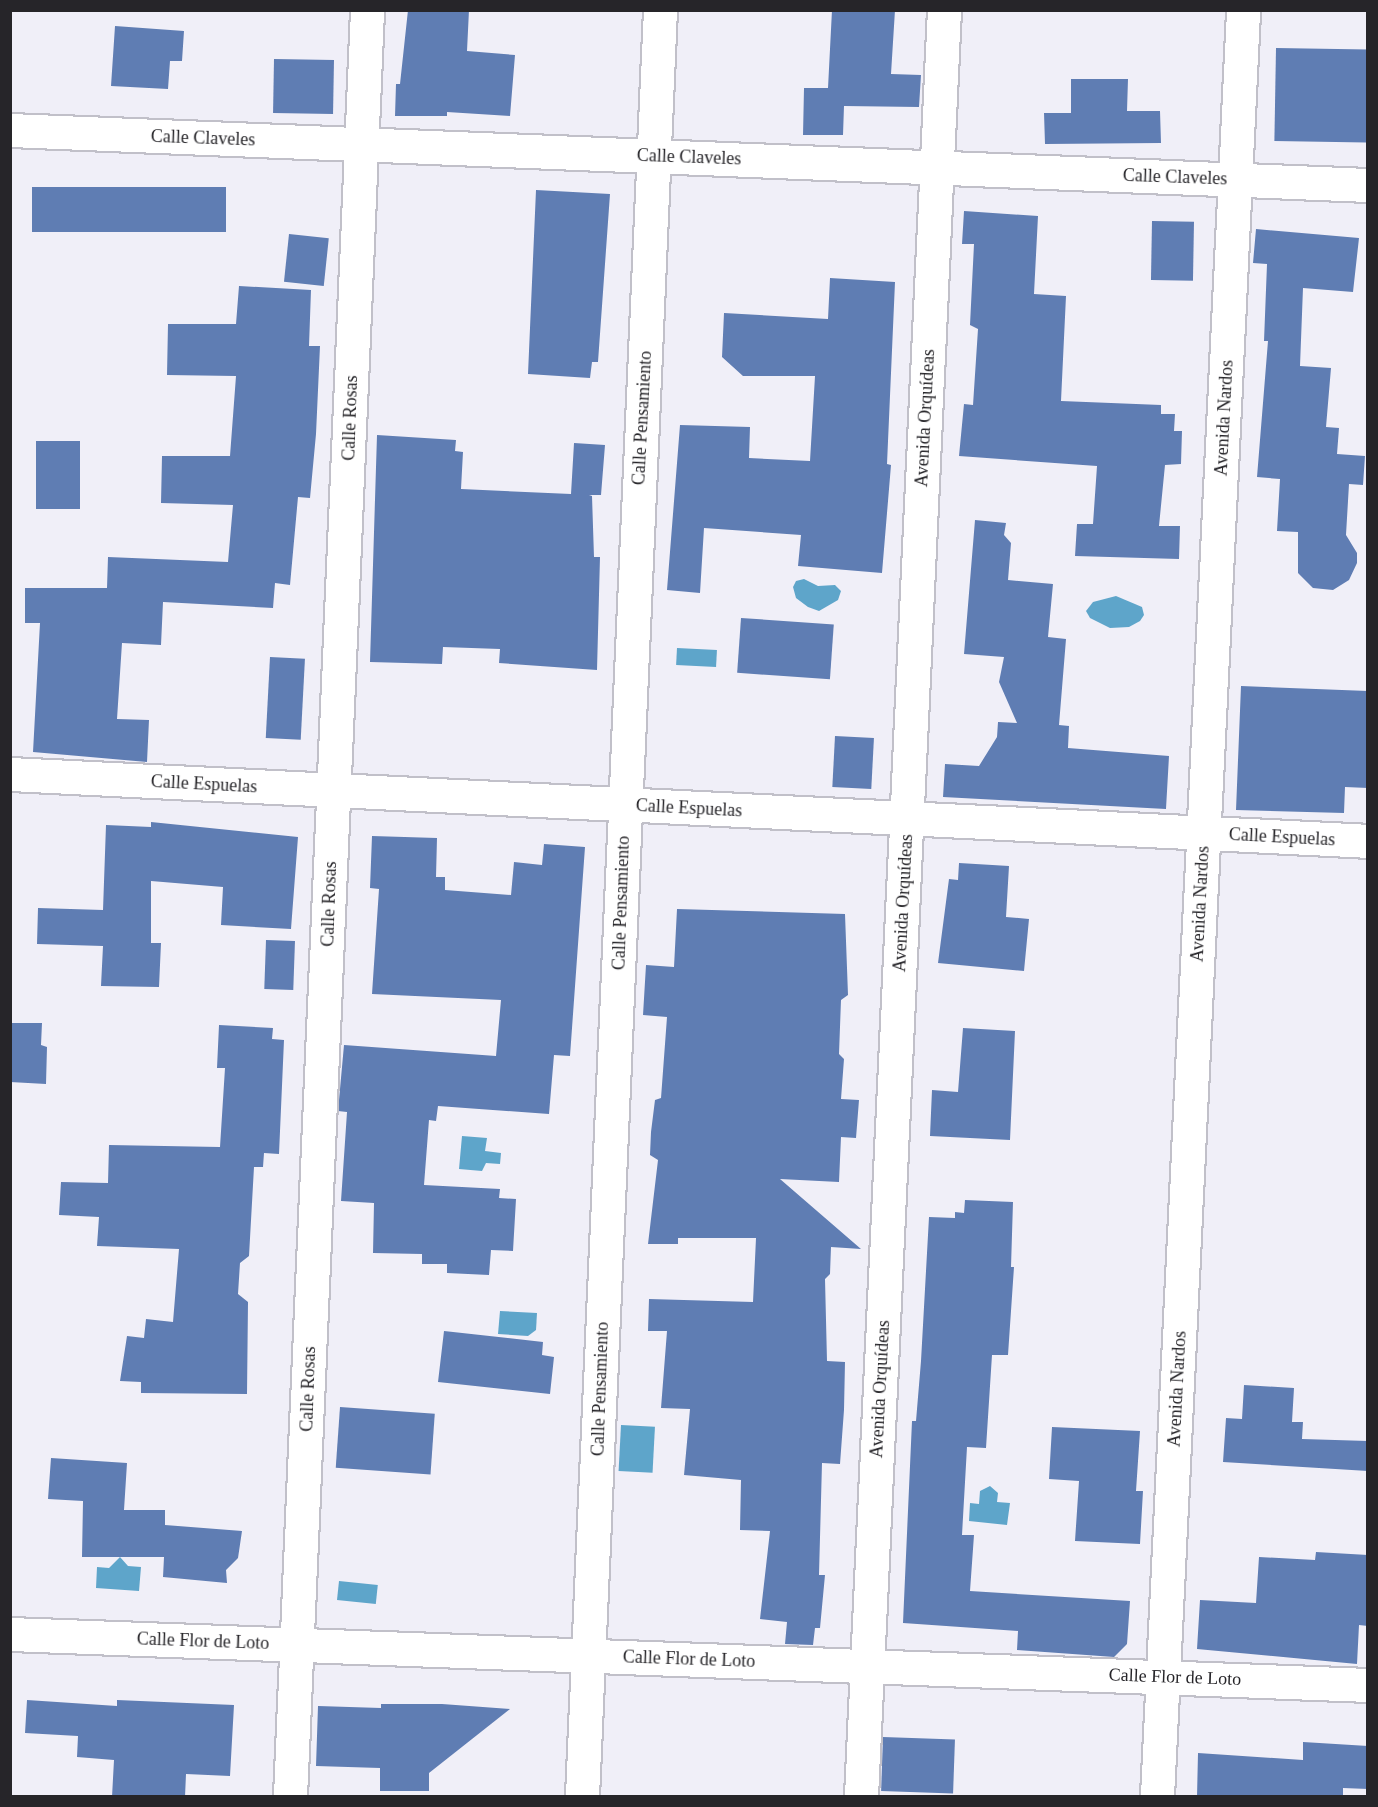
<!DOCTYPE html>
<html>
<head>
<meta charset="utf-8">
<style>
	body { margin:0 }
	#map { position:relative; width:1378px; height:1807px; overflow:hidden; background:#f0eff8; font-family:"Times New Roman",serif }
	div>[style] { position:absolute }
	.water>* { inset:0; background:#5ea5ca; transform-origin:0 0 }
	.building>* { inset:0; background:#5f7db3; transform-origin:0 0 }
	.roads { filter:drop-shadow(2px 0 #c1c0c9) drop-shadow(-2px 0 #c1c0c9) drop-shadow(0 2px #c1c0c9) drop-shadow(0 -2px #c1c0c9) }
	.minor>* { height:33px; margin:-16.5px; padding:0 16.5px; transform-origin:16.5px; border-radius:16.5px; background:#fff }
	span { translate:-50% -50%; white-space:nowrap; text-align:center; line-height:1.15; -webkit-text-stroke:4.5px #fff; paint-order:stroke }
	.street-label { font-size:18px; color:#262529 }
	.frame { position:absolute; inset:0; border:12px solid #262529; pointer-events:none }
</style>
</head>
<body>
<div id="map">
	<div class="water">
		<div style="clip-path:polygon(804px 579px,818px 586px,835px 585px,841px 591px,838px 600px,819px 611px,808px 607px,796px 598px,793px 587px,796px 581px)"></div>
		<div style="clip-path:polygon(1116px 596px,1142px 607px,1144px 615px,1140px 621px,1129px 627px,1110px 628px,1090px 618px,1086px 611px,1093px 602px)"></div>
		<div style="left:677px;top:648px;width:40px;height:17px;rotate:3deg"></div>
		<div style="clip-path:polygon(462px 1136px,487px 1138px,485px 1151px,501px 1153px,500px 1164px,486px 1163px,482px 1171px,459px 1169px)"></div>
		<div style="clip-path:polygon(500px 1311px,537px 1313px,536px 1330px,528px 1336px,498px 1334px)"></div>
		<div style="left:621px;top:1425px;width:34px;height:46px;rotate:3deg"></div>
		<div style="clip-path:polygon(990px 1486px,998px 1493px,997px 1502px,1010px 1503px,1007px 1525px,969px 1521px,970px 1503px,979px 1504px,980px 1491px)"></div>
		<div style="clip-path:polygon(120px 1557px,128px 1566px,141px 1567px,139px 1591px,96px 1588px,97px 1567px,109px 1568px)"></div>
		<div style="left:339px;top:1581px;width:39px;height:19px;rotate:6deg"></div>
	</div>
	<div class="building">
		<div style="clip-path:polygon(408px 10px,469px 10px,467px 51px,515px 55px,510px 116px,447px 112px,447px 116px,395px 116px,396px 84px,400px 84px)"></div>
		<div style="clip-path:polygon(832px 10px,895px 10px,891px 74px,921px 75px,919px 107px,844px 106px,843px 135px,803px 135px,804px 88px,828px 88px)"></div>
		<div style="clip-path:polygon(115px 26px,184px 31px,182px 61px,170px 61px,168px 89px,111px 86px)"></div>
		<div style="left:1276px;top:48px;width:92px;height:93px;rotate:1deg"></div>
		<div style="left:274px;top:59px;width:60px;height:54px;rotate:1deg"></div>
		<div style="clip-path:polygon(1071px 79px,1128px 79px,1127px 111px,1160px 111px,1161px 143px,1045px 144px,1044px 113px,1071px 113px)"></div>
		<div style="left:32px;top:187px;width:194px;height:45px"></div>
		<div style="clip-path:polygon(536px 190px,610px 194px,598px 362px,592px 362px,590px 378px,528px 374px)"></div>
		<div style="clip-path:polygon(964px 211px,1038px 216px,1034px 294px,1066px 296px,1061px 401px,1161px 405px,1161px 414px,1175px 414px,1174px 431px,1182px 431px,1181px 464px,1165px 465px,1159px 526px,1180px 526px,1179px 559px,1075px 556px,1077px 524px,1093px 524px,1097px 466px,959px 456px,964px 404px,973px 405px,978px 329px,970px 325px,974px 244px,962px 244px)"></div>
		<div style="left:1152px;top:221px;width:42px;height:59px;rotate:1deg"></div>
		<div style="clip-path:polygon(1256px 229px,1359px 238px,1353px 292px,1303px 288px,1300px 366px,1331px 368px,1326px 427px,1339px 428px,1337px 454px,1365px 456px,1363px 485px,1349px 484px,1346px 535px,1357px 553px,1357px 563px,1349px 580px,1333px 590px,1313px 588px,1298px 573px,1298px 532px,1277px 531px,1280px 479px,1257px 477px,1268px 341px,1264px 341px,1267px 264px,1253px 263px)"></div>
		<div style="left:289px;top:234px;width:40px;height:48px;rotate:6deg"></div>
		<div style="clip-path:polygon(830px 278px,895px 282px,887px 464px,891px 465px,882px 573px,798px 566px,801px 535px,704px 528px,700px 593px,667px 590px,680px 425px,750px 427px,749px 458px,810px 461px,815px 376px,743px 376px,722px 357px,724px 313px,828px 319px)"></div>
		<div style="clip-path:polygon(239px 286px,311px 290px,309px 346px,320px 346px,316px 434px,310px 498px,298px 497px,290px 585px,275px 583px,273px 608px,163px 602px,161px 645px,122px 643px,117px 719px,149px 720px,147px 762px,33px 752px,40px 623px,25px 623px,25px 588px,107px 588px,108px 557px,228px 562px,233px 505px,161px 503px,162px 456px,230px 456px,236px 376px,167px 375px,168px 324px,236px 324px)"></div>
		<div style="clip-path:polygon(377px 435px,456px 440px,455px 451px,463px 452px,461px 489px,571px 494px,574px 443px,605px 445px,601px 495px,589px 495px,592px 496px,594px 557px,600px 557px,597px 670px,499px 663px,500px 649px,443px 647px,442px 664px,370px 662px)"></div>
		<div style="left:36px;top:441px;width:44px;height:68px"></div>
		<div style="clip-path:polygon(975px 520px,1006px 523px,1004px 535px,1011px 543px,1008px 580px,1053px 584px,1048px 637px,1066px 639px,1059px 725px,1069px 726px,1068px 748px,1169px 756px,1166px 809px,943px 797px,945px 764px,979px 766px,997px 737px,998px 722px,1017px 723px,999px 682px,1004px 657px,964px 654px)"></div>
		<div style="left:741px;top:618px;width:93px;height:55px;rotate:4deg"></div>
		<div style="left:270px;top:657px;width:35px;height:81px;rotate:3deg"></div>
		<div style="clip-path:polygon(1241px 686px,1368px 691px,1368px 788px,1345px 787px,1344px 813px,1236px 810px)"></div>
		<div style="left:835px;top:736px;width:39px;height:51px;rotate:3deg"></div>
		<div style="clip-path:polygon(151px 822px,298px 837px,291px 929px,221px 925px,223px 887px,151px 881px,151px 943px,161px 943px,159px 987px,101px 986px,103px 946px,37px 944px,38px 908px,103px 910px,106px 825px,151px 827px)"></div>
		<div style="clip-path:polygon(372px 836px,437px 838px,436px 877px,445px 877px,445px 890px,511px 895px,514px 862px,542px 865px,544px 844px,585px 847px,570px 1056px,554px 1055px,549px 1114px,438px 1106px,436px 1121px,429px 1120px,424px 1185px,500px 1189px,499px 1198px,516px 1199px,513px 1251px,491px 1250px,489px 1275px,447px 1273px,447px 1264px,422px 1264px,422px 1254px,373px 1253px,374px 1203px,341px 1201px,347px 1112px,338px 1111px,344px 1045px,496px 1056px,501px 1000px,372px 994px,379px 889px,370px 888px)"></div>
		<div style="clip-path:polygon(959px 863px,1009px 866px,1006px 917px,1029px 919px,1024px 971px,938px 963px,949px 879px,958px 880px)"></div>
		<div style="clip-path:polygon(677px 909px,845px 914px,848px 995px,841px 1000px,839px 1054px,844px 1059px,841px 1099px,859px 1100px,856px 1138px,841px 1137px,839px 1182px,780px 1179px,861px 1249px,831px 1247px,830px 1274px,825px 1279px,827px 1361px,845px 1362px,844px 1410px,840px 1464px,822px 1463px,819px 1575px,825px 1575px,820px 1628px,815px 1628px,813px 1645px,785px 1644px,787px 1622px,760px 1619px,770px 1531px,740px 1530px,741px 1480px,684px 1475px,690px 1409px,661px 1408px,667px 1331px,648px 1331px,649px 1299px,753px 1302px,756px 1238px,678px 1238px,678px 1244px,648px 1244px,658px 1160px,650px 1155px,651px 1132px,655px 1100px,661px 1098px,667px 1017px,643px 1015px,646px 965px,674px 967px)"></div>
		<div style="left:266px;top:940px;width:29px;height:49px;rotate:2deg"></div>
		<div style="clip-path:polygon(10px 1023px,42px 1023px,41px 1045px,47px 1047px,46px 1084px,10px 1082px)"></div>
		<div style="clip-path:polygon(219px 1025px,273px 1028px,272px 1039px,284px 1040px,279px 1154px,264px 1153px,263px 1167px,254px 1167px,249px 1256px,240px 1263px,238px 1294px,248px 1302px,247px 1394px,141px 1393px,141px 1382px,120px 1381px,127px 1336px,144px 1338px,146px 1319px,173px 1322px,179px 1249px,97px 1246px,99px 1217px,59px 1215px,61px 1182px,108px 1183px,109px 1145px,220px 1147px,225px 1068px,217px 1068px)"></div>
		<div style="clip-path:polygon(963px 1028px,1015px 1031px,1010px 1140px,930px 1136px,932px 1090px,958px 1092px)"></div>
		<div style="clip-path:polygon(965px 1200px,1013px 1202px,1011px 1267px,1014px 1267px,1008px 1355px,992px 1355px,986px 1448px,967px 1447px,962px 1535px,974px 1535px,970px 1591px,1130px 1601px,1127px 1644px,1114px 1657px,1017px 1650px,1018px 1631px,903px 1623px,912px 1421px,916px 1421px,921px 1361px,929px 1217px,955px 1218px,955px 1212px,964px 1213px)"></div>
		<div style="clip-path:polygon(444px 1331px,543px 1342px,542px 1355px,554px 1357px,550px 1394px,438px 1382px)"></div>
		<div style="clip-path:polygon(1244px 1385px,1294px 1388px,1292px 1422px,1303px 1422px,1302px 1439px,1368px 1441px,1368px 1471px,1223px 1462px,1226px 1418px,1242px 1419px)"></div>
		<div style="left:340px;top:1407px;width:95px;height:61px;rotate:4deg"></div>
		<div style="clip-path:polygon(1052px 1427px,1140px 1431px,1136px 1491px,1143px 1491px,1140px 1544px,1075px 1541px,1079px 1481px,1049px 1479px)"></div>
		<div style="clip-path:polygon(51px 1458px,127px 1463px,124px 1510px,165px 1510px,165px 1525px,242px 1531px,238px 1558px,226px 1570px,227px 1583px,163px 1577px,164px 1557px,82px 1557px,83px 1501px,48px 1499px)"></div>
		<div style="clip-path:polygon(1316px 1552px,1368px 1555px,1368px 1626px,1359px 1625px,1357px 1664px,1197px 1649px,1200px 1600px,1256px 1603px,1259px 1557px,1315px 1560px)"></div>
		<div style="clip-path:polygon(27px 1700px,117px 1706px,117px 1700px,234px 1705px,230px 1776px,186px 1774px,185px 1797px,112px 1797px,114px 1760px,77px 1757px,78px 1736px,25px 1733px)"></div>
		<div style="clip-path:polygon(381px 1704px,442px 1704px,510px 1709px,429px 1773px,429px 1791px,380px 1791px,380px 1768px,316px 1766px,318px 1706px,381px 1708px)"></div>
		<div style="left:883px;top:1737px;width:72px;height:54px;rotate:2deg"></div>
		<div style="clip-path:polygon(1303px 1742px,1368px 1746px,1368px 1789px,1343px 1788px,1343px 1797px,1197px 1797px,1198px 1753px,1303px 1760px)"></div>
	</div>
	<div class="roads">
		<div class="minor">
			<div style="left:10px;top:130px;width:1359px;rotate:2.32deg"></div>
			<div style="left:10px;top:774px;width:1360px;rotate:2.82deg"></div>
			<div style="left:10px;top:1634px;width:1359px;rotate:2.15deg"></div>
			<div style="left:290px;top:1796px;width:1788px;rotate:-87.53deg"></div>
			<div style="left:582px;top:1796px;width:1788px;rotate:-87.5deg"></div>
			<div style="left:861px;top:1796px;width:1788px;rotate:-87.34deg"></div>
			<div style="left:1157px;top:1796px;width:1788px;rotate:-87.24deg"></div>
		</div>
	</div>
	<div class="street-label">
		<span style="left:203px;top:138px;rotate:2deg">Calle Claveles</span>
		<span style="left:689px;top:157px;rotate:2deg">Calle Claveles</span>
		<span style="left:1175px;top:177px;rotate:2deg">Calle Claveles</span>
		<span style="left:350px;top:418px;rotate:-88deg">Calle Rosas</span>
		<span style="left:642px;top:418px;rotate:-87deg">Calle Pensamiento</span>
		<span style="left:925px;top:418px;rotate:-87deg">Avenida Orquídeas</span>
		<span style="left:1224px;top:418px;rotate:-87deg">Avenida Nardos</span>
		<span style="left:204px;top:784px;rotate:3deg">Calle Espuelas</span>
		<span style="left:689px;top:808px;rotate:3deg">Calle Espuelas</span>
		<span style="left:1282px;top:837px;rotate:3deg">Calle Espuelas</span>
		<span style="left:621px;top:903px;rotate:-88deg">Calle Pensamiento</span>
		<span style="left:903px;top:903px;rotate:-87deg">Avenida Orquídeas</span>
		<span style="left:329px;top:904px;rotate:-88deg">Calle Rosas</span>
		<span style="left:1200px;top:904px;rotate:-87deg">Avenida Nardos</span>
		<span style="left:308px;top:1389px;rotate:-88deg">Calle Rosas</span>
		<span style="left:600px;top:1389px;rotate:-88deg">Calle Pensamiento</span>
		<span style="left:880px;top:1389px;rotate:-87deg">Avenida Orquídeas</span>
		<span style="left:1177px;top:1389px;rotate:-87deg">Avenida Nardos</span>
		<span style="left:203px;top:1641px;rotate:2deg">Calle Flor de Loto</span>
		<span style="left:689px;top:1659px;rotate:2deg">Calle Flor de Loto</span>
		<span style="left:1175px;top:1677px;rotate:2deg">Calle Flor de Loto</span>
	</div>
	<div class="frame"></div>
</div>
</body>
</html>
